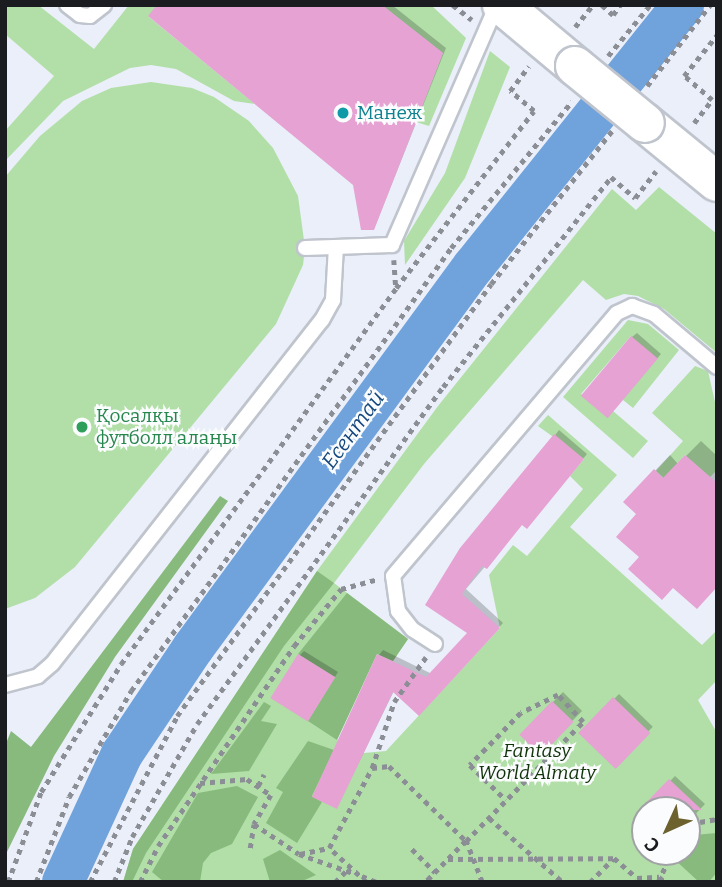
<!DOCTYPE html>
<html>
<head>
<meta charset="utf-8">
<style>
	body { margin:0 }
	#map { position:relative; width:722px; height:887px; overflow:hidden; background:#eaeff9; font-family:Bitter,serif }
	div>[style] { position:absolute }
	.green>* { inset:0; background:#b1dfa7 }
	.forest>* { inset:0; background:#88ba7d }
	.shadow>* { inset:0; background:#0003; transform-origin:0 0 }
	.river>* { height:42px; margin:-21px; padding:0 21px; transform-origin:21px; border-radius:21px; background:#70a2db }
	.building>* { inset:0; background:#e5a2d3; transform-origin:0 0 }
	.path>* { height:4.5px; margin-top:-2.25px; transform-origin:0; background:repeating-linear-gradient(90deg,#8b8e95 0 5px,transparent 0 10px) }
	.roads { filter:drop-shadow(2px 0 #bfc4cd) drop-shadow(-2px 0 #bfc4cd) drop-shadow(0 2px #bfc4cd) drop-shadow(0 -2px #bfc4cd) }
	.service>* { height:14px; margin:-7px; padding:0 7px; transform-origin:7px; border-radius:7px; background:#fff }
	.secondary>* { height:38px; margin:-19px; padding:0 19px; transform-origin:19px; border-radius:19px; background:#fff }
	.bridges { filter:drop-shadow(2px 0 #bfc4cd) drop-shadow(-2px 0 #bfc4cd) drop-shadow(0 2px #bfc4cd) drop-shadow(0 -2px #bfc4cd) }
	.secondary-bridge>* { height:38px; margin:-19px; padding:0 19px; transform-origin:19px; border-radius:19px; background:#fff }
	.dots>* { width:19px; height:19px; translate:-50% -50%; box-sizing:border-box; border:4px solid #fbfcfe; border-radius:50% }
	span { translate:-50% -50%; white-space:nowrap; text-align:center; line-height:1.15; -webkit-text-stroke:5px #fbfcfe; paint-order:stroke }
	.culture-label { font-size:19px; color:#0d838f }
	.left { translate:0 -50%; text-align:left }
	.leisure-label { font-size:19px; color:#27864d }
	.park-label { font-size:19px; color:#113309; font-style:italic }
	.water-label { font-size:21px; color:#14477c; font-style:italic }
	.frame { position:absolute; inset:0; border:7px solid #1b1c20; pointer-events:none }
	.north { position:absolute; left:631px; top:796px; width:70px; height:70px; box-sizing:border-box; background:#fbfcfe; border:2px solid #a1a2a5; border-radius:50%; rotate:225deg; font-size:19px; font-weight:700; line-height:28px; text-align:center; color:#1b1c20 }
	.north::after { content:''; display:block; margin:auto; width:24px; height:32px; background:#6d612e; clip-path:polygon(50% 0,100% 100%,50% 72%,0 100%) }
</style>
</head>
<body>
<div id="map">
	<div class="green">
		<div style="clip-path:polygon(5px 5px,38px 5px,94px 49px,129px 5px,157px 5px,149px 17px,255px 104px,234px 101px,176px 69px,151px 65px,130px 68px,63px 101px,5px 161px,5px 131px,54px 76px,5px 34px)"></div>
		<div style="clip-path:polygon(382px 5px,431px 5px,466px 38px,429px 126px,416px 122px,443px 53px)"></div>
		<div style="clip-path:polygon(490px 51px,510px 67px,465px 178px,405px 265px,404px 241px,445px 173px)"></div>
		<div style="clip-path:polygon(151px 82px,192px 88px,214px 97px,249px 121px,273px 148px,298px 196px,305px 248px,303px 265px,276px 324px,75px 567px,35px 598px,5px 609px,5px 177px,40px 136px,82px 101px,111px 88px)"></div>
		<div style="clip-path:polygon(evenodd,659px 187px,717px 234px,717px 353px,664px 309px,638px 296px,624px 294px,606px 300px,583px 280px,424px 464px,334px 583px,408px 639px,393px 661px,377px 654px,337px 740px,364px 753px,386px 751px,500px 628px,489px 575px,513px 545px,527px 556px,583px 489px,570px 476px,584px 459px,538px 426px,548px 415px,617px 475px,570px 527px,702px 645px,717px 630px,717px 680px,698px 700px,717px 733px,717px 882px,123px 882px,133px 849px,317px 571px,438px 406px,612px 189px,636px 210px,659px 187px,645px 810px,687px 810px,687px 852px,645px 852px,645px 810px)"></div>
		<div style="clip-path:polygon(628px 320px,648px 324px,679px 350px,633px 408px,623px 400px,631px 336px,581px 394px,613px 411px,648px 441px,633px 458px,563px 397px)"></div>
		<div style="clip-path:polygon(695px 366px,708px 371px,717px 411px,717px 470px,710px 477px,685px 455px,664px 478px,656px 471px,683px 441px,652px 413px)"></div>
	</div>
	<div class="forest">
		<div style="clip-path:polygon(220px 496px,228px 501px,115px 657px,54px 756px,5px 856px,5px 746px,11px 731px,31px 747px)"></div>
		<div style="clip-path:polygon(317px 571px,334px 583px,284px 646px,146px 853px,132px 882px,123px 882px,133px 849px)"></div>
		<div style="clip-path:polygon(347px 593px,408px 639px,393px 661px,377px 654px,337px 740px,308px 721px,335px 677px,298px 654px)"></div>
		<div style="clip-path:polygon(264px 702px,271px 706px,261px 721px,277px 724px,249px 771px,211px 774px)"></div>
		<div style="clip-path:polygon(308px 741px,334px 750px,312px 796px,322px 802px,297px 843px,266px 823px,283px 792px,276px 788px)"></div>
		<div style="clip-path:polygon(237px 786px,258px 797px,232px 844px,211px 853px,203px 863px,200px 882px,164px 882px,152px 872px,198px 793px)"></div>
		<div style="clip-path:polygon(717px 833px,717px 872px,709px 882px,699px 882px,673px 858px,687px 852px,687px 843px,694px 835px)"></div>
		<div style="clip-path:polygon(280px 850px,316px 875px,300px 882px,270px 882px,263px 859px)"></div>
	</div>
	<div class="shadow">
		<div style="clip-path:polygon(160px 5px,392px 5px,446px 48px,374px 229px,355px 184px)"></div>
		<div style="clip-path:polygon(637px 333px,661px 354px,612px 411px,632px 337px)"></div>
		<div style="clip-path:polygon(559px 430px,587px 454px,531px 522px,522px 523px,466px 589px,503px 623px,419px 713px,394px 691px,337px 807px,314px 796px,379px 655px,383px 650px,432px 674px,469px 633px,427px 604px)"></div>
		<div style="clip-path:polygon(701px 441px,717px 456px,717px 586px,641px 557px,639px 514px,625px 502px,670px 455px,678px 464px)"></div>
		<div style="clip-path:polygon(304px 651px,338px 672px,308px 719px,300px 655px)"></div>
		<div style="left:563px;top:692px;width:27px;height:59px;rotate:45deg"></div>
		<div style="left:619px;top:694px;width:47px;height:54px;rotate:44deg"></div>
		<div style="clip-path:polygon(675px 776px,705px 804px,687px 823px,687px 810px,644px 808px)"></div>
	</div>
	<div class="river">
		<div style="left:63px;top:882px;width:141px;rotate:-65.3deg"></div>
		<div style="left:122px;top:754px;width:128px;rotate:-56.2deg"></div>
		<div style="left:193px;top:648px;width:473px;rotate:-53.7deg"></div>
		<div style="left:473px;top:267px;width:336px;rotate:-51.3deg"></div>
	</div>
	<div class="building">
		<div style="clip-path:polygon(157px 5px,382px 5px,443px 53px,374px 230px,361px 230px,353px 185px,148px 16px)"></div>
		<div style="left:631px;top:336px;width:35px;height:78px;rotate:40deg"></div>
		<div style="clip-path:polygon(554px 434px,584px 459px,527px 529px,522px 525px,487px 569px,482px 566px,462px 594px,500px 628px,419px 716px,393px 692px,337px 809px,312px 797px,377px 654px,426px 677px,467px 633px,425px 605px,460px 548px)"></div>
		<div style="clip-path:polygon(685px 455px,717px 483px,717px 587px,697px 609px,673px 588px,662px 600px,628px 569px,639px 557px,616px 537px,636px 514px,623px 502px,654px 469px,663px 478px)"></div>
		<div style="left:298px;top:654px;width:44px;height:52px;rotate:32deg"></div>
		<div style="left:613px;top:697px;width:52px;height:50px;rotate:44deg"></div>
		<div style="left:552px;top:701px;width:30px;height:47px;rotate:44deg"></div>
		<div style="clip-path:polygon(669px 779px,702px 810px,639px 810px)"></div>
	</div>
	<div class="path">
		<div style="left:453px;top:5px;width:24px;rotate:38deg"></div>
		<div style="left:602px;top:5px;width:15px;rotate:42deg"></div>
		<div style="left:613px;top:15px;width:12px;rotate:-55deg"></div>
		<div style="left:575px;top:27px;width:28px;rotate:-51deg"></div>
		<div style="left:608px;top:56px;width:66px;rotate:-50.5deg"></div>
		<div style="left:647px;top:86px;width:103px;rotate:-52.1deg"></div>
		<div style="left:694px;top:123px;width:29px;rotate:-52deg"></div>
		<div style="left:712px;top:100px;width:37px;rotate:-139deg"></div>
		<div style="left:684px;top:76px;width:53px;rotate:-51.2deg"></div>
		<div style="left:394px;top:260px;width:28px;rotate:86deg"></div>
		<div style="left:372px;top:768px;width:70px;rotate:-71.6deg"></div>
		<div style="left:394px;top:702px;width:55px;rotate:-54.6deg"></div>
		<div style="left:200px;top:783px;width:47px;rotate:-4.9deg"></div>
		<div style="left:247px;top:779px;width:29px;rotate:34deg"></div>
		<div style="left:271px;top:795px;width:34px;rotate:120deg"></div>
		<div style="left:254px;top:824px;width:54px;rotate:33.7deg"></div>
		<div style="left:299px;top:854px;width:57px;rotate:19.4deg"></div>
		<div style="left:258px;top:786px;width:13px;rotate:-63deg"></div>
		<div style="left:489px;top:818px;width:98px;rotate:40.9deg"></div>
		<div style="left:687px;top:836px;width:19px;rotate:-47deg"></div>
		<div style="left:700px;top:822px;width:17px;rotate:-10deg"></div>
		<div style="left:250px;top:848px;width:24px;rotate:-81deg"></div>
		<div style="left:412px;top:849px;width:33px;rotate:45deg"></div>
		<div style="left:300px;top:854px;width:30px;rotate:-12deg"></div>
		<div style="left:448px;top:859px;width:166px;rotate:-0.3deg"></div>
		<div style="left:614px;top:858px;width:30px;rotate:41deg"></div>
		<div style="left:637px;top:878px;width:22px;rotate:-3deg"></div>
		<div style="left:659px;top:877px;width:8px;rotate:40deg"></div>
		<div style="left:362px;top:876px;width:16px;rotate:22deg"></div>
		<div style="left:8px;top:882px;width:96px;rotate:-69.9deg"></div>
		<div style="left:41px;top:792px;width:151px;rotate:-58deg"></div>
		<div style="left:121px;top:664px;width:466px;rotate:-53.8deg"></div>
		<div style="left:396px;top:288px;width:224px;rotate:-52.1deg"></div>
		<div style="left:534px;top:111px;width:31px;rotate:-140deg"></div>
		<div style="left:510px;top:91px;width:31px;rotate:-53deg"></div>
		<div style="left:36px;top:882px;width:91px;rotate:-68.8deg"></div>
		<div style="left:69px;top:797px;width:123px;rotate:-59.7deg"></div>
		<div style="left:131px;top:691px;width:546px;rotate:-54.16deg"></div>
		<div style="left:451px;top:248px;width:190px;rotate:-50.5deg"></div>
		<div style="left:90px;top:882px;width:187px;rotate:-62.3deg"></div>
		<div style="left:177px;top:716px;width:534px;rotate:-53.99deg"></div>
		<div style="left:491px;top:284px;width:195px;rotate:-51.7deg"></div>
		<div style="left:114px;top:882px;width:48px;rotate:-68.2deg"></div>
		<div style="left:132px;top:837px;width:130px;rotate:-60.1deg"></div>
		<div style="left:197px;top:724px;width:417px;rotate:-53.9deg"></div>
		<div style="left:443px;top:387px;width:269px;rotate:-51.3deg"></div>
		<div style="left:611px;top:177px;width:32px;rotate:41deg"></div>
		<div style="left:635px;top:198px;width:34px;rotate:-52deg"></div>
		<div style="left:140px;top:882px;width:40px;rotate:-63.4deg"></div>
		<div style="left:158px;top:846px;width:242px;rotate:-55.8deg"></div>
		<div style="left:294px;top:646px;width:74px;rotate:-50.5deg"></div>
		<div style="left:341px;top:589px;width:39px;rotate:-15deg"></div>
		<div style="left:335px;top:882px;width:17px;rotate:-45deg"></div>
		<div style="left:366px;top:882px;width:50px;rotate:-137.4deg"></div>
		<div style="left:329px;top:848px;width:91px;rotate:-61.7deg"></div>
		<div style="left:372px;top:768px;width:17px;rotate:-7deg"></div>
		<div style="left:389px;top:766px;width:107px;rotate:44.2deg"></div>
		<div style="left:466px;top:841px;width:57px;rotate:134.3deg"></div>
		<div style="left:482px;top:882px;width:44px;rotate:-111.3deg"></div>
		<div style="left:466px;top:841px;width:167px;rotate:-45.5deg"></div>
		<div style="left:583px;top:722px;width:37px;rotate:-133deg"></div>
		<div style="left:558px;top:695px;width:41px;rotate:154.1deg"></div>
		<div style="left:521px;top:713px;width:73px;rotate:134.4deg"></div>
		<div style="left:470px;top:765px;width:50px;rotate:44.2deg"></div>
		<div style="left:590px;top:882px;width:33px;rotate:-45deg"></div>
		<div style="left:658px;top:882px;width:33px;rotate:-65deg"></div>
	</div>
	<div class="roads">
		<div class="service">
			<div style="left:67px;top:5px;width:16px;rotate:38deg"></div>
			<div style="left:80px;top:15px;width:10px;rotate:6deg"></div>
			<div style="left:90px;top:16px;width:18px;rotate:-38deg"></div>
			<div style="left:305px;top:248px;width:87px;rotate:-2deg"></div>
			<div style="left:392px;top:245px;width:262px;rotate:-66.4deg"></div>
			<div style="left:435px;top:644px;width:27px;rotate:-147deg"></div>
			<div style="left:412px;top:629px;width:23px;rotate:-128deg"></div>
			<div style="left:398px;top:611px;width:35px;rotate:-98deg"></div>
			<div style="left:393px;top:576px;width:345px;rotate:-49.6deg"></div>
			<div style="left:617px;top:313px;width:17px;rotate:-25deg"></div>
			<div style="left:632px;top:306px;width:23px;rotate:20deg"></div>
			<div style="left:654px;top:314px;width:82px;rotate:40.1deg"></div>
			<div style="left:5px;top:685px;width:34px;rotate:-15deg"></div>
			<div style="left:38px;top:676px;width:18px;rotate:-41deg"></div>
			<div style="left:52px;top:664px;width:437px;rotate:-51.9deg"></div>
			<div style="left:322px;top:320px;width:23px;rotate:-61deg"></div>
			<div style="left:333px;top:300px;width:53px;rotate:-86.8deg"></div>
		</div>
		<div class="secondary">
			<div style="left:502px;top:5px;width:95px;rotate:39.9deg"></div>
			<div style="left:645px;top:123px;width:93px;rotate:39.3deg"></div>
		</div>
	</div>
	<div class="bridges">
		<div class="secondary-bridge">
			<div style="left:575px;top:66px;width:90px;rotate:39.2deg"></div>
		</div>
	</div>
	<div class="dots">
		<div style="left:343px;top:113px;background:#0f9aa8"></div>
		<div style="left:82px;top:427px;background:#2e9e5b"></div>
	</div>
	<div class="culture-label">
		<span class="left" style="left:357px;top:113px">Манеж</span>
	</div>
	<div class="leisure-label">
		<span class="left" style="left:96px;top:427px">Қосалқы<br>футболл алаңы</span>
	</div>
	<div class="park-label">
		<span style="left:537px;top:762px">Fantasy<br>World Almaty</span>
	</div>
	<div class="water-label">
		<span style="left:353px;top:430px;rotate:-54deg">Есентай</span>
	</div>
	<div class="frame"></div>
	<div class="north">С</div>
</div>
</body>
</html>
